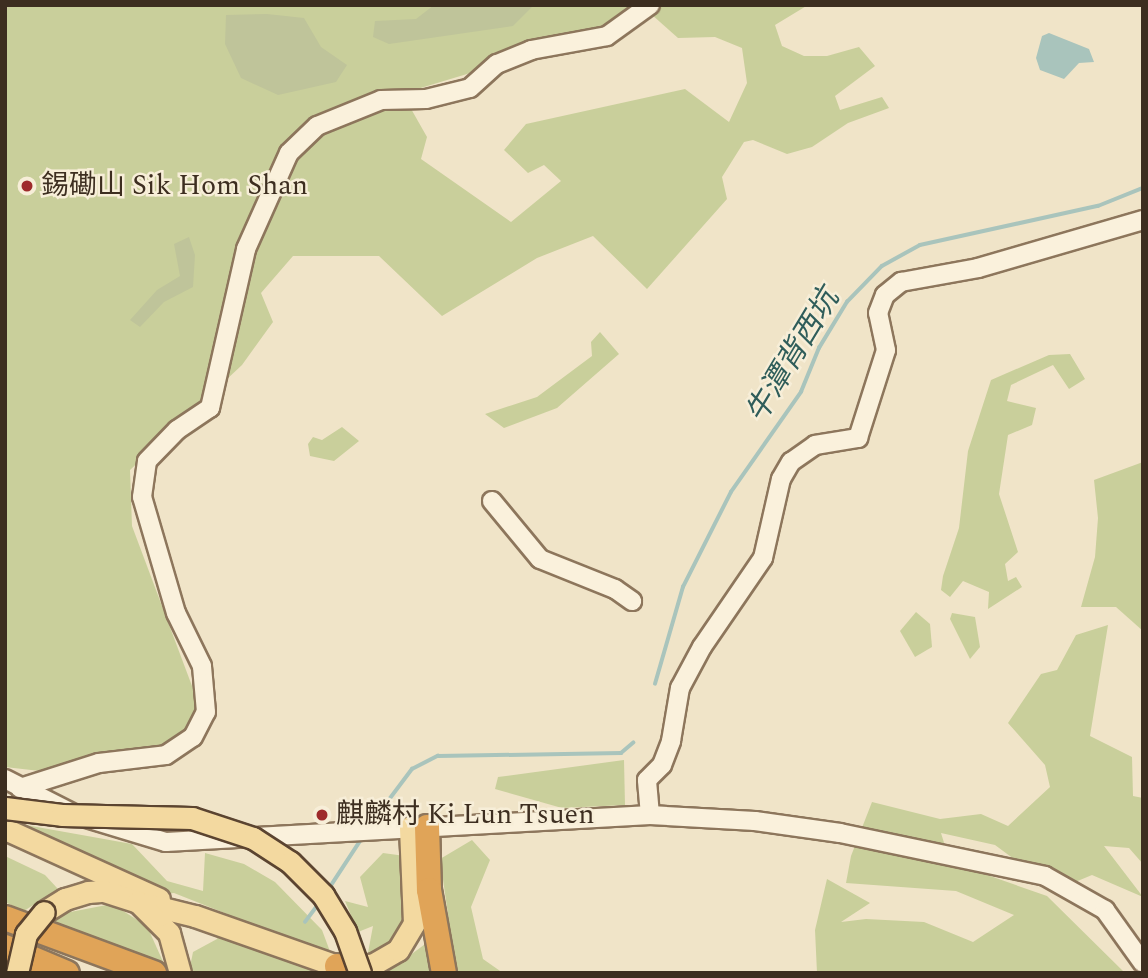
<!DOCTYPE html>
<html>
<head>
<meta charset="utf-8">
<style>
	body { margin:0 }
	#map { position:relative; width:1148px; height:978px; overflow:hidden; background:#f0e4c8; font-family:Spectral,"Noto Sans SC",serif }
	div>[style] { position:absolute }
	.green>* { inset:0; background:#c9cf9b }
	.cemetery>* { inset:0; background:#bfc49a }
	.water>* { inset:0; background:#a9c4bc }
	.stream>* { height:3.5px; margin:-1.75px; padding:0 1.75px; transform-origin:1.75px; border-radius:1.75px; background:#a9c4bc }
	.roads { filter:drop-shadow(2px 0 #8d765c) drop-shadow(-2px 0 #8d765c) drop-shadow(0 2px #8d765c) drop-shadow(0 -2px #8d765c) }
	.minor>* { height:18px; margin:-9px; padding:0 9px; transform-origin:9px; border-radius:9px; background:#faf1dc }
	.major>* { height:21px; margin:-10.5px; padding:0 10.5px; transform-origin:10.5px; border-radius:10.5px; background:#f3d9a0 }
	.highway>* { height:24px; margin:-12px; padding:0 12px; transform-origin:12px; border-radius:12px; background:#e0a458 }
	.bridges { filter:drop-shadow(2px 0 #5b4430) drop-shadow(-2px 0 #5b4430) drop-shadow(0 2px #5b4430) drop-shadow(0 -2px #5b4430) }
	.major-bridge>* { height:21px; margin:-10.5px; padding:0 10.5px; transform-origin:10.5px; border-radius:10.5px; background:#f3d9a0 }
	.dots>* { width:19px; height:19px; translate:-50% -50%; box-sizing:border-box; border:4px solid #f7eed8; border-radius:50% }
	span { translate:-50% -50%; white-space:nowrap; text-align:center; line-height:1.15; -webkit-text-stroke:5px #f7eed8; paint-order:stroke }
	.poi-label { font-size:28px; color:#3d2e20 }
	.left { translate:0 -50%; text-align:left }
	.water-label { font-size:30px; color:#2f5d5a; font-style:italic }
	.frame { position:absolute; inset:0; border:7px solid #3d2e20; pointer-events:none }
</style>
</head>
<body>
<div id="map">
	<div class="green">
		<div style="clip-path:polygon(evenodd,5px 5px,808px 5px,775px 25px,782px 46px,804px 56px,827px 56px,859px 47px,875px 66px,835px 96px,840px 110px,882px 97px,889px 108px,848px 123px,812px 147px,787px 154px,753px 140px,744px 142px,722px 177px,727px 199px,647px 289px,593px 236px,537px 258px,442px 316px,379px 256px,293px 256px,261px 293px,273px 322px,242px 365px,130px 470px,132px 526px,198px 702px,197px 733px,139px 761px,66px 774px,5px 767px,5px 5px,642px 6px,678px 38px,715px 37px,742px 48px,747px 83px,729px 122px,685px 89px,526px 124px,504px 150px,528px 173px,544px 165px,561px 181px,511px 222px,421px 159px,427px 137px,410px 107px,414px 90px,467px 74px,563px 34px,588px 33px,615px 25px,642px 6px)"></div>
		<div style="clip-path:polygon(600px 332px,619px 354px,557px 408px,504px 428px,485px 414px,537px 397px,592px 356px,591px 342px)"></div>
		<div style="clip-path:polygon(1070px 354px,1085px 379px,1069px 389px,1053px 365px,1011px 385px,1007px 401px,1036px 408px,1032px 425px,1008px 435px,999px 494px,1018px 552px,1005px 564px,1008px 581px,1016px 577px,1022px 587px,988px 609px,989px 592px,963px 581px,950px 597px,941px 590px,943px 576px,959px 528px,968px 451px,991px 380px,1049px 355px)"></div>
		<div style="clip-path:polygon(342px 427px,359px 441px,334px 461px,310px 456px,308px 444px,313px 437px,322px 440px)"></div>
		<div style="clip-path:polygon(1143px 462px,1143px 631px,1116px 607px,1081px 607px,1095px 557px,1098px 518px,1094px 480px)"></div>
		<div style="clip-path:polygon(916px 612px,930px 624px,932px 647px,915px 657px,900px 631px)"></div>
		<div style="clip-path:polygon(952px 613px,975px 617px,980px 647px,970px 659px,950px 619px)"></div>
		<div style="clip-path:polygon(1108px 625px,1090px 736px,1132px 757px,1133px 796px,1143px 798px,1143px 864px,1129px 848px,1104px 846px,1143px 897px,1092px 875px,1056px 890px,995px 845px,941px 833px,950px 862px,1047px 896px,1125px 973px,817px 973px,815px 930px,827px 879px,870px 903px,841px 922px,866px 919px,924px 922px,973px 942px,1014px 915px,956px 891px,846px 883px,851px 856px,872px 802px,940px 819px,981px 814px,1008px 826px,1050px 787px,1045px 765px,1008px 723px,1041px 674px,1057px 670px,1076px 635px)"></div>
		<div style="clip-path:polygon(624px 760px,625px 805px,562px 808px,495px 789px,498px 777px)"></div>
		<div style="clip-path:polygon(9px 822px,132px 844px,167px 881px,203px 891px,205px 853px,244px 864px,275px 882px,322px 930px,338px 973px,189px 972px,193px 952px,217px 939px,227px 914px,174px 893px,145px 895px)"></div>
		<div style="clip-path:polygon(472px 840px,490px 860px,471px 907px,483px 959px,503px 973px,383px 973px,367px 958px,373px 926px,358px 932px,345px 901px,368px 907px,360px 877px,383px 853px,405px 856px,409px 956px,444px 930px,448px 914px,440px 859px)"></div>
		<div style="clip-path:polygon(5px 856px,45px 875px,58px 889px,24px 911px,5px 902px)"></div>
		<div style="clip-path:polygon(112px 904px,147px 926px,165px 966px,51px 925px,65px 913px)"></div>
	</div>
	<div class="cemetery">
		<div style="clip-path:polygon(434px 5px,534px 5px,513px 26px,389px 44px,373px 37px,375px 21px,416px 19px)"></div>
		<div style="clip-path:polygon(267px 14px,304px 18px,321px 47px,347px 65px,336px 82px,278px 95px,241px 78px,225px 44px,226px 15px)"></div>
		<div style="clip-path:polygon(189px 237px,195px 255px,193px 287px,164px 302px,140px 327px,130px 320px,157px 290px,180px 276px,174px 244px)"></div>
	</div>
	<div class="water">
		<div style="clip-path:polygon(1049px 33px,1089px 49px,1094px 62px,1079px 63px,1064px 79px,1040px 70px,1036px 58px,1042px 36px)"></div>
	</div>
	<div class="stream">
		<div style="left:655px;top:684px;width:101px;rotate:-73.9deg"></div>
		<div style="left:683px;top:587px;width:106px;rotate:-63.2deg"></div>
		<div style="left:731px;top:492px;width:122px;rotate:-55deg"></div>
		<div style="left:801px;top:392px;width:48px;rotate:-67.8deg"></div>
		<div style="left:819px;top:348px;width:54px;rotate:-58.7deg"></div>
		<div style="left:847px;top:302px;width:50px;rotate:-45.8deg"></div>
		<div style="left:882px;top:266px;width:43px;rotate:-28.9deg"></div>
		<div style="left:920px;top:245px;width:182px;rotate:-12.4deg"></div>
		<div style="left:1098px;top:206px;width:48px;rotate:-21.8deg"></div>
		<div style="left:370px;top:825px;width:70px;rotate:-53.1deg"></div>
		<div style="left:412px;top:769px;width:29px;rotate:-27deg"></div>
		<div style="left:438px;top:756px;width:183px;rotate:-0.9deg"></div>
		<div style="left:621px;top:753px;width:16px;rotate:-40deg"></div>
		<div style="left:328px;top:890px;width:62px;rotate:-56.8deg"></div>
		<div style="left:305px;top:922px;width:25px;rotate:-53deg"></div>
	</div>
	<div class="roads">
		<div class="minor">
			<div style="left:492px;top:501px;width:75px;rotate:50.4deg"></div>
			<div style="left:540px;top:559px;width:81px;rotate:21.8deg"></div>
			<div style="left:615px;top:589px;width:21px;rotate:35deg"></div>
			<div style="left:5px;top:779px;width:80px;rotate:26.9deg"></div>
			<div style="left:76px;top:815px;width:94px;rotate:16.7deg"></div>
			<div style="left:166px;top:842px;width:485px;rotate:-3.2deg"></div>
			<div style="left:650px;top:815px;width:105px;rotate:3.3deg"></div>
			<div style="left:755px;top:821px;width:86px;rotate:8deg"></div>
			<div style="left:840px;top:833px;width:209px;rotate:11.8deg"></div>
			<div style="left:1045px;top:876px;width:69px;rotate:29.5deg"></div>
			<div style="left:1105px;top:910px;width:65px;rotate:54.4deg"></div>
			<div style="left:20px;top:788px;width:83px;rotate:-17.6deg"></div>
			<div style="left:99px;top:763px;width:67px;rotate:-6.8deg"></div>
			<div style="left:166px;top:755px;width:32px;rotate:-34deg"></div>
			<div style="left:193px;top:737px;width:28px;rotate:-63deg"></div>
			<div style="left:206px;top:712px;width:46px;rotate:-95deg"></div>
			<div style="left:202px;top:666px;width:59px;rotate:-116.1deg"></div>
			<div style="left:176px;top:613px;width:121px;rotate:-106.3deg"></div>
			<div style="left:142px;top:497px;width:36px;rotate:-82deg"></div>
			<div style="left:147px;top:461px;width:43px;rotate:-45.9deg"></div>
			<div style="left:177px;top:430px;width:40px;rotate:-34deg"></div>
			<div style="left:210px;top:408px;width:163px;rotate:-77.2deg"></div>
			<div style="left:246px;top:249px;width:105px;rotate:-65.9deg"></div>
			<div style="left:289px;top:153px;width:39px;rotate:-44deg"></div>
			<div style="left:317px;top:126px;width:69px;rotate:-22.1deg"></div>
			<div style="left:381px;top:100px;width:45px;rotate:-1.3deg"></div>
			<div style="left:426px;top:99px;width:45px;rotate:-14deg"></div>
			<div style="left:470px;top:88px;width:36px;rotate:-42deg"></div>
			<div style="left:497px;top:64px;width:37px;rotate:-22deg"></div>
			<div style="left:531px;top:50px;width:77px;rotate:-10.4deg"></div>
			<div style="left:607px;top:36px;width:53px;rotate:-35.8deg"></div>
			<div style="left:650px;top:815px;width:35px;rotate:-95deg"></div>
			<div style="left:647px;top:780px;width:21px;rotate:-45deg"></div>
			<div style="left:662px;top:765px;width:26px;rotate:-69deg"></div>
			<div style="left:671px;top:741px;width:54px;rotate:-80.4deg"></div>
			<div style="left:680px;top:688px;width:47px;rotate:-61.8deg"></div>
			<div style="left:702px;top:647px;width:108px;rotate:-55.6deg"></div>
			<div style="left:763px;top:558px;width:81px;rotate:-77.2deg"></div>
			<div style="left:781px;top:479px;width:20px;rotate:-60deg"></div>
			<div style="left:791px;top:462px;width:29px;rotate:-35deg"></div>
			<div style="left:815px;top:445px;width:44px;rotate:-9.2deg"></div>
			<div style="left:858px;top:438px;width:92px;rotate:-72.3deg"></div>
			<div style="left:886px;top:350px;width:38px;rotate:-102deg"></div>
			<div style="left:878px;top:313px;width:19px;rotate:-69deg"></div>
			<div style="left:885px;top:295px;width:21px;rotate:-39deg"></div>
			<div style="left:901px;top:282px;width:78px;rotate:-10.3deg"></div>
			<div style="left:978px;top:268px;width:172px;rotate:-16.2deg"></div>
		</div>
		<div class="major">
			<div style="left:5px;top:829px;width:169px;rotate:24.4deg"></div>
			<div style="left:138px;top:902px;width:59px;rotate:13.8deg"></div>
			<div style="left:195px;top:916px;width:151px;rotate:19.4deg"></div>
			<div style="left:337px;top:966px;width:35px;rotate:-2deg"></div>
			<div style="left:372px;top:965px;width:30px;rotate:-30deg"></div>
			<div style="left:398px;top:950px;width:31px;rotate:-59deg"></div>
			<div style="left:414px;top:923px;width:96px;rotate:-92.4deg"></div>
			<div style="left:44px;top:912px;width:25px;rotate:-32deg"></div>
			<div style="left:65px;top:899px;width:24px;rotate:-17deg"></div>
			<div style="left:88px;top:892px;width:16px;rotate:-4deg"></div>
			<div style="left:104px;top:891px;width:36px;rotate:18deg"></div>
			<div style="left:138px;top:902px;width:44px;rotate:45deg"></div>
			<div style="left:169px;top:933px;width:41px;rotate:74.6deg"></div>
		</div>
		<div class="highway">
			<div style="left:427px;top:827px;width:63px;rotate:88.2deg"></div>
			<div style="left:429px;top:890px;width:84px;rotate:79.8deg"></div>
			<div style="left:5px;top:918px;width:159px;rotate:20.3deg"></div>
			<div style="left:5px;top:947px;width:67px;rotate:22.8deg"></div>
			<div style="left:337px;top:966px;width:19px;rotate:21deg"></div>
		</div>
	</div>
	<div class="bridges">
		<div class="major-bridge">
			<div style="left:5px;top:808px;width:57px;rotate:7deg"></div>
			<div style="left:62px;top:815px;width:130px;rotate:1.3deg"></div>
			<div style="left:192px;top:818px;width:64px;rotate:18.2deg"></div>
			<div style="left:253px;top:838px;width:44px;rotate:33deg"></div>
			<div style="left:290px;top:862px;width:47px;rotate:45deg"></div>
			<div style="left:323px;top:895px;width:42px;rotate:58.6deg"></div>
			<div style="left:345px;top:931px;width:45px;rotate:70.3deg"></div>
			<div style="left:17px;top:973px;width:40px;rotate:-77deg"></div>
			<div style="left:26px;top:934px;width:28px;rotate:-51deg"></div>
		</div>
	</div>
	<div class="dots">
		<div style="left:27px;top:186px;background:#9e2a2b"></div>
		<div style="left:322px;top:815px;background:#9e2a2b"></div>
	</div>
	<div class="poi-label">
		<span class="left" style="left:41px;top:186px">錫磡山 Sik Hom Shan</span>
		<span class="left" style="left:336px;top:815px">麒麟村 Ki Lun Tsuen</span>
	</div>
	<div class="water-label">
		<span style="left:793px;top:356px;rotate:-59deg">牛潭背西坑</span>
	</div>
	<div class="frame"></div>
</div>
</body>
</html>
